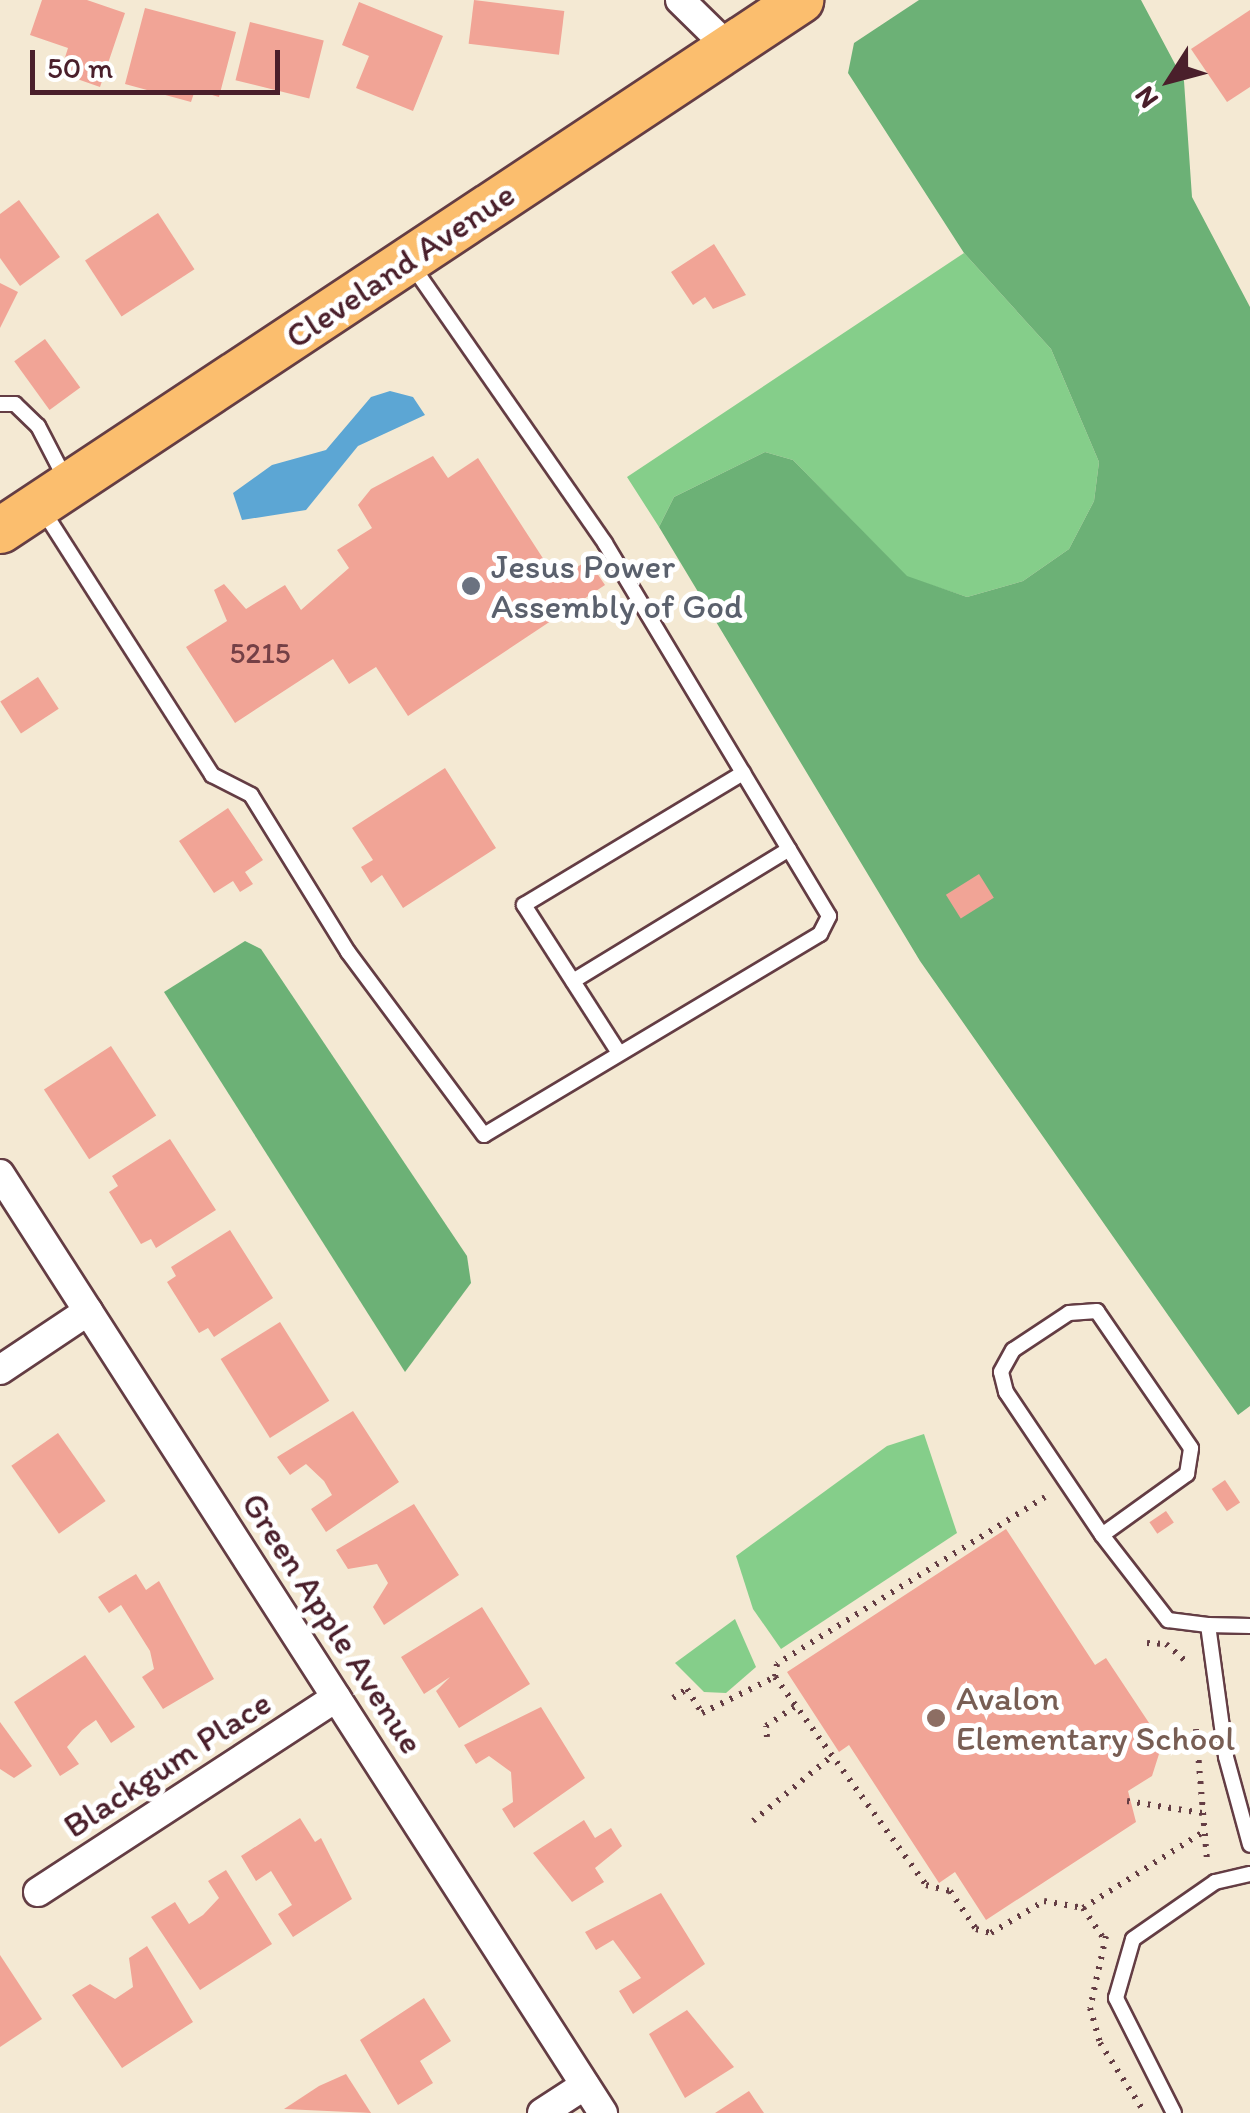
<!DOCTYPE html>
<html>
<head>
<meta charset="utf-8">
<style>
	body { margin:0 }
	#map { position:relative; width:1250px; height:2113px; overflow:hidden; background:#f4e9d3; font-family:Itim,sans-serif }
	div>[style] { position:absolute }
	.green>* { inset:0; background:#85ce8a }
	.forest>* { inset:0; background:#6cb176 }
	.water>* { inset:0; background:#5ca6d4 }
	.building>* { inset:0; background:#f1a496; transform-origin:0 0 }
	.path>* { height:6px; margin-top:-3px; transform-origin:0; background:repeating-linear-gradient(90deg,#643d44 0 2.5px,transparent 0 10.5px) }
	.roads { filter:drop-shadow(2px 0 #643d44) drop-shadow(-2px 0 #643d44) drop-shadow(0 2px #643d44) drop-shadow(0 -2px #643d44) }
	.service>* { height:14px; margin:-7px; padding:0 7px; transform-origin:7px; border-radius:7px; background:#fff }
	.minor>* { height:28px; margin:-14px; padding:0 14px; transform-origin:14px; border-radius:14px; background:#fff }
	.primary>* { height:45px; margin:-22.5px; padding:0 22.5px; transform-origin:22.5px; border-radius:22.5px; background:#fbbe6e }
	.dots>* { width:28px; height:28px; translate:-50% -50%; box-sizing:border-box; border:5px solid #fff; border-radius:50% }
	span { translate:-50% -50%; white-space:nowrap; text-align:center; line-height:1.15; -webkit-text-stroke:10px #fff; paint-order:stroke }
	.number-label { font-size:30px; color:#744046 }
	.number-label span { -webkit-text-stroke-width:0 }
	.street-label { font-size:35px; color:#4a1f2b }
	.worship-label { font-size:35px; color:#5b616d }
	.left { translate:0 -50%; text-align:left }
	.education-label { font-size:35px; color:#785e54 }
	.north { position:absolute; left:1120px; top:30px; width:100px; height:100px; -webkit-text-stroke:8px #fff; paint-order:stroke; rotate:234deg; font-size:28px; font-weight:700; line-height:40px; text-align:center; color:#4a1f2b }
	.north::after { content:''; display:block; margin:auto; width:35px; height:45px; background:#4a1f2b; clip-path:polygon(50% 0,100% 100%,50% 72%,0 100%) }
	.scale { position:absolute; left:30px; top:50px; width:250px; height:45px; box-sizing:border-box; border:5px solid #4a1f2b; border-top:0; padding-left:12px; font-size:30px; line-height:35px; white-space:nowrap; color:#4a1f2b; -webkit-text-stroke:8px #fff; paint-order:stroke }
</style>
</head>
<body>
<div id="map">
	<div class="green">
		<div style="clip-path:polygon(964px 253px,1051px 349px,1099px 462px,1094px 501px,1069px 549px,1023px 581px,967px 597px,907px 577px,793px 460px,765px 452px,674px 497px,659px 527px,627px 477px)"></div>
		<div style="clip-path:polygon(924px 1434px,957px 1533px,781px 1649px,753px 1609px,736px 1556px,887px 1446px)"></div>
		<div style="clip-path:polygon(735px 1619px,756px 1667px,726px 1693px,704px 1692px,675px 1663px)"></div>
	</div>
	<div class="forest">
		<div style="clip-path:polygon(919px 0,1141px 0,1184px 81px,1192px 197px,1250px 307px,1250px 1406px,1238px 1415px,920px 961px,659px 527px,674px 497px,765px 452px,793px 460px,907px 576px,967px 597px,1023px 581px,1069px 549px,1094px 501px,1099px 462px,1051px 349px,964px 253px,848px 73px,854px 43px)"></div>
		<div style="clip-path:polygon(245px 941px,261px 949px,467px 1256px,471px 1283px,405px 1372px,164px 992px)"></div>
	</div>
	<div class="water">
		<div style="clip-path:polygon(390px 391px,413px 397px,425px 415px,358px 446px,306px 510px,242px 520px,233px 493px,272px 465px,326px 450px,371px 397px)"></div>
	</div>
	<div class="building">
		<div style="clip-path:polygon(42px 0,87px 0,125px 13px,100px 87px,60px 73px,68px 48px,30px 35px)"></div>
		<div style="left:474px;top:0;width:91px;height:44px;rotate:7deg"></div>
		<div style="clip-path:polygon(359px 2px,443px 36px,413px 111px,356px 88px,369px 56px,342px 45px)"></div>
		<div style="clip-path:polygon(145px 8px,236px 32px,219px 97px,195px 90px,191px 102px,125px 84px)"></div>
		<div style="clip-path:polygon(1250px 10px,1250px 87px,1227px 102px,1191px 49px)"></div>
		<div style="left:250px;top:22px;width:76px;height:60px;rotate:14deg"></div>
		<div style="clip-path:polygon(19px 200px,60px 257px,20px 286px,0 258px,0 214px)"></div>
		<div style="left:158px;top:213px;width:67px;height:87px;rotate:57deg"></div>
		<div style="clip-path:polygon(714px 244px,746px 295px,713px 309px,705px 297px,693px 305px,671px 272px)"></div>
		<div style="clip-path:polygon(0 283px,18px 292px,0 328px)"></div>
		<div style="left:45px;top:339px;width:60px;height:38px;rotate:54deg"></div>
		<div style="clip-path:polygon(433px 456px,448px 478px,478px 458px,557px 580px,588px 560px,605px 585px,408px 716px,376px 667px,349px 684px,333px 659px,235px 723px,186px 647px,227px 621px,214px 590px,224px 584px,246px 609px,285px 585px,301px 610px,349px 568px,337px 550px,372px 528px,358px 505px,371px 489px)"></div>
		<div style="left:38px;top:677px;width:38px;height:45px;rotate:57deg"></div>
		<div style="clip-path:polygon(445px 768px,496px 848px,403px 908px,382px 875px,371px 883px,361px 867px,373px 860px,352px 828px)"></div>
		<div style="clip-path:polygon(228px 808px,263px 860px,245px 872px,253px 884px,240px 892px,233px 881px,214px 893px,179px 841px)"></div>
		<div style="left:979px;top:874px;width:28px;height:39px;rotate:58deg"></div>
		<div style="left:111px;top:1046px;width:83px;height:80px;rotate:57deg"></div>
		<div style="clip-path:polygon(170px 1139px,216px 1210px,156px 1248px,151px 1239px,141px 1244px,109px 1192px,118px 1186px,112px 1176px)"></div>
		<div style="clip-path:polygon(230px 1230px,273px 1298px,214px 1337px,208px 1328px,199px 1333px,167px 1282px,176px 1276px,171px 1267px)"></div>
		<div style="left:280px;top:1322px;width:93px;height:70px;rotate:58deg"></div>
		<div style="clip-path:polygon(353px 1411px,399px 1482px,326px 1532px,311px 1509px,332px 1495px,324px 1481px,306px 1464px,290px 1475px,277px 1457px)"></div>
		<div style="left:58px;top:1433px;width:83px;height:57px;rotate:55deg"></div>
		<div style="left:1225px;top:1480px;width:27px;height:16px;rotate:56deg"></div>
		<div style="clip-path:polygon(414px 1504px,459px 1575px,384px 1625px,373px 1607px,388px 1583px,377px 1564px,348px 1569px,336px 1550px)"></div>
		<div style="left:1166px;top:1511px;width:14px;height:20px;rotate:56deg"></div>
		<div style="clip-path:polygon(1006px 1529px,1095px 1665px,1106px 1658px,1159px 1738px,1159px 1754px,1152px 1776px,1128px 1791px,1136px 1822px,986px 1920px,955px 1872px,939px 1883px,849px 1745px,839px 1752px,787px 1672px)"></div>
		<div style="clip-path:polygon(136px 1574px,146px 1590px,159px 1581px,214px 1679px,163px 1709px,142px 1677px,154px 1669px,150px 1651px,121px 1605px,109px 1613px,98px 1597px)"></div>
		<div style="clip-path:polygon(482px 1607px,530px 1684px,459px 1728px,436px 1691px,450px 1677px,424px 1694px,401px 1657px)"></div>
		<div style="clip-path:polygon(85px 1655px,135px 1727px,111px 1743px,96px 1720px,82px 1730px,67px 1747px,79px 1764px,60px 1776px,14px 1702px)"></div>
		<div style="clip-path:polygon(541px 1707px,585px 1778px,514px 1828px,502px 1809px,513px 1802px,511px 1772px,489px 1756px,476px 1764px,464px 1745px)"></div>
		<div style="clip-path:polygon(0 1722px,32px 1766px,14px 1778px,0 1769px)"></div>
		<div style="clip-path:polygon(300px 1818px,315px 1842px,321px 1838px,352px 1899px,293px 1937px,278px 1914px,292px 1905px,271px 1871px,256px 1881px,241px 1856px)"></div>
		<div style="clip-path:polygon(584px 1820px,595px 1838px,611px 1828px,622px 1846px,595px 1868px,604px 1882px,572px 1902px,533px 1853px)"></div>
		<div style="clip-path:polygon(226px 1870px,272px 1944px,200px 1990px,151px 1917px,175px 1902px,189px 1924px,203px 1915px,219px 1898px,208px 1881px)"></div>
		<div style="clip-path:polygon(661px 1893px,705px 1964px,633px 2014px,619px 1991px,641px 1978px,613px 1940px,596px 1950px,585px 1932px)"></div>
		<div style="clip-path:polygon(147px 1946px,193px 2022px,122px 2068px,72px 1995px,90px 1984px,115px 1999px,133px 1987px,129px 1958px)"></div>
		<div style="clip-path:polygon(0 1955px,42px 2019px,0 2047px)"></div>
		<div style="clip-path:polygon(424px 1998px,451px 2041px,420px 2061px,433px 2083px,398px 2105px,360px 2040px)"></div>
		<div style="clip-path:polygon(687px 2010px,734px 2067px,685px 2098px,649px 2034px)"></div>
		<div style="clip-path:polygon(346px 2074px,371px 2113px,284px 2109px,319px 2086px)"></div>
		<div style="clip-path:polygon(749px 2091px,764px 2113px,715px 2113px)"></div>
	</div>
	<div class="path">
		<div style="left:1045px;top:1497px;width:316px;rotate:148.1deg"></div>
		<div style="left:777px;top:1664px;width:13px;rotate:99deg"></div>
		<div style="left:775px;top:1677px;width:257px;rotate:54deg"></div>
		<div style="left:926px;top:1885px;width:25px;rotate:14deg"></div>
		<div style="left:950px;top:1891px;width:46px;rotate:55.6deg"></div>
		<div style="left:976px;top:1929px;width:16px;rotate:15deg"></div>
		<div style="left:991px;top:1933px;width:62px;rotate:-31.1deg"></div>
		<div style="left:1044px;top:1901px;width:40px;rotate:10deg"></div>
		<div style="left:1083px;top:1908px;width:37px;rotate:56deg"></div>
		<div style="left:1147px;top:1643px;width:19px;rotate:3deg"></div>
		<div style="left:1166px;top:1644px;width:29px;rotate:41deg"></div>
		<div style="left:673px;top:1698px;width:17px;rotate:-33deg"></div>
		<div style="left:687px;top:1689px;width:28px;rotate:58deg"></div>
		<div style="left:702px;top:1713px;width:81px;rotate:-26.3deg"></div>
		<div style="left:1196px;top:1729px;width:132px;rotate:85.2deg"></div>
		<div style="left:767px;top:1737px;width:11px;rotate:-95deg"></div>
		<div style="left:766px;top:1726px;width:34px;rotate:-34deg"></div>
		<div style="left:1127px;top:1801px;width:76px;rotate:9.1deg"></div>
		<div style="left:753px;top:1821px;width:104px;rotate:-39.5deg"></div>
		<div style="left:1083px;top:1908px;width:144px;rotate:-32.3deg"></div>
		<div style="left:1106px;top:1936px;width:74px;rotate:102.5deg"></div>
		<div style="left:1090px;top:2008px;width:36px;rotate:74deg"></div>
		<div style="left:1100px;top:2043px;width:83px;rotate:57.3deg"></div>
	</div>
	<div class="roads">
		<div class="service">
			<div style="left:0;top:404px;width:15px"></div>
			<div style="left:15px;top:404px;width:32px;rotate:44deg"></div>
			<div style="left:38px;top:426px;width:61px;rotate:62.6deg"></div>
			<div style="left:42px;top:509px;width:316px;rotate:57.4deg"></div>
			<div style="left:212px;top:775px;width:44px;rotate:27.1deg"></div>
			<div style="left:251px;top:795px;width:185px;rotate:58.3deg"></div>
			<div style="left:348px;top:952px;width:228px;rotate:53.4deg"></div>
			<div style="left:484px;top:1135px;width:392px;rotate:-30.9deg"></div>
			<div style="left:820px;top:934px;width:20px;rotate:-63deg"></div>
			<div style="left:829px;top:916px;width:435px;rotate:-121deg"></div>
			<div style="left:605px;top:543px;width:338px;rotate:-124.8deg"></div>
			<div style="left:573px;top:981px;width:253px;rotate:-31.4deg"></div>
			<div style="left:619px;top:1053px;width:176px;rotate:-122.7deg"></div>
			<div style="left:524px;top:905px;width:256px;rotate:-31.1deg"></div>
			<div style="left:1102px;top:1535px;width:105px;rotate:-35.7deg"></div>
			<div style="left:1187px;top:1474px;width:26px;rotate:-81deg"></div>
			<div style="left:1191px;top:1448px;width:166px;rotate:-124.5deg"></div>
			<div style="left:1097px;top:1311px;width:28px;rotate:176deg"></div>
			<div style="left:1069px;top:1313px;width:67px;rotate:146.5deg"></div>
			<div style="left:1013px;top:1350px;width:25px;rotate:119deg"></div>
			<div style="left:1001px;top:1372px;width:21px;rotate:76deg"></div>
			<div style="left:1006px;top:1392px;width:172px;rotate:56.1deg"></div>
			<div style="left:1102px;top:1535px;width:108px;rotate:52.2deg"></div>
			<div style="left:1168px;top:1620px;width:40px;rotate:7.1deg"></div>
			<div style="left:1250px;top:1626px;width:42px;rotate:-178.6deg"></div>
			<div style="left:1208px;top:1625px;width:133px;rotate:82.2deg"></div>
			<div style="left:1226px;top:1757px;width:91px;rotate:74.7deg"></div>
			<div style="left:1174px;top:2113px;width:129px;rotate:-116.8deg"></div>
			<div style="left:1116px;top:1998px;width:61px;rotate:-73.9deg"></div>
			<div style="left:1133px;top:1939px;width:100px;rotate:-34.8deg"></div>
			<div style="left:1215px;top:1882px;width:36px;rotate:-13deg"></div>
		</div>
		<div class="minor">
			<div style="left:680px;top:0;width:67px;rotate:44.4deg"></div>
			<div style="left:0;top:1174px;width:1116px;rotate:57.29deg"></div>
			<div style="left:0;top:1370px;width:106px;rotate:-33.8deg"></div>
			<div style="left:38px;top:1892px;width:356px;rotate:-33.1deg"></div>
			<div style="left:542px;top:2113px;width:51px;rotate:-33.1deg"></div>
		</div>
		<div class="primary">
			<div style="left:0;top:530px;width:960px;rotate:-33.52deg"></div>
		</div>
	</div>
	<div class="dots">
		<div style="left:471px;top:586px;background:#6b7280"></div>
		<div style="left:936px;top:1718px;background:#8d6e63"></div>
	</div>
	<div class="number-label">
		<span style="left:260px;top:653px">5215</span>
	</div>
	<div class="street-label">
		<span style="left:400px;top:265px;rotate:-34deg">Cleveland Avenue</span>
		<span style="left:333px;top:1623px;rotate:57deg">Green Apple Avenue</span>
		<span style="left:167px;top:1764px;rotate:-33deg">Blackgum Place</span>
	</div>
	<div class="worship-label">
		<span class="left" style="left:491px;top:586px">Jesus Power<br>Assembly of God</span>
	</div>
	<div class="education-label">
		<span class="left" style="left:956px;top:1718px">Avalon<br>Elementary School</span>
	</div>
	<div class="north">N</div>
	<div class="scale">50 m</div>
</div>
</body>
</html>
